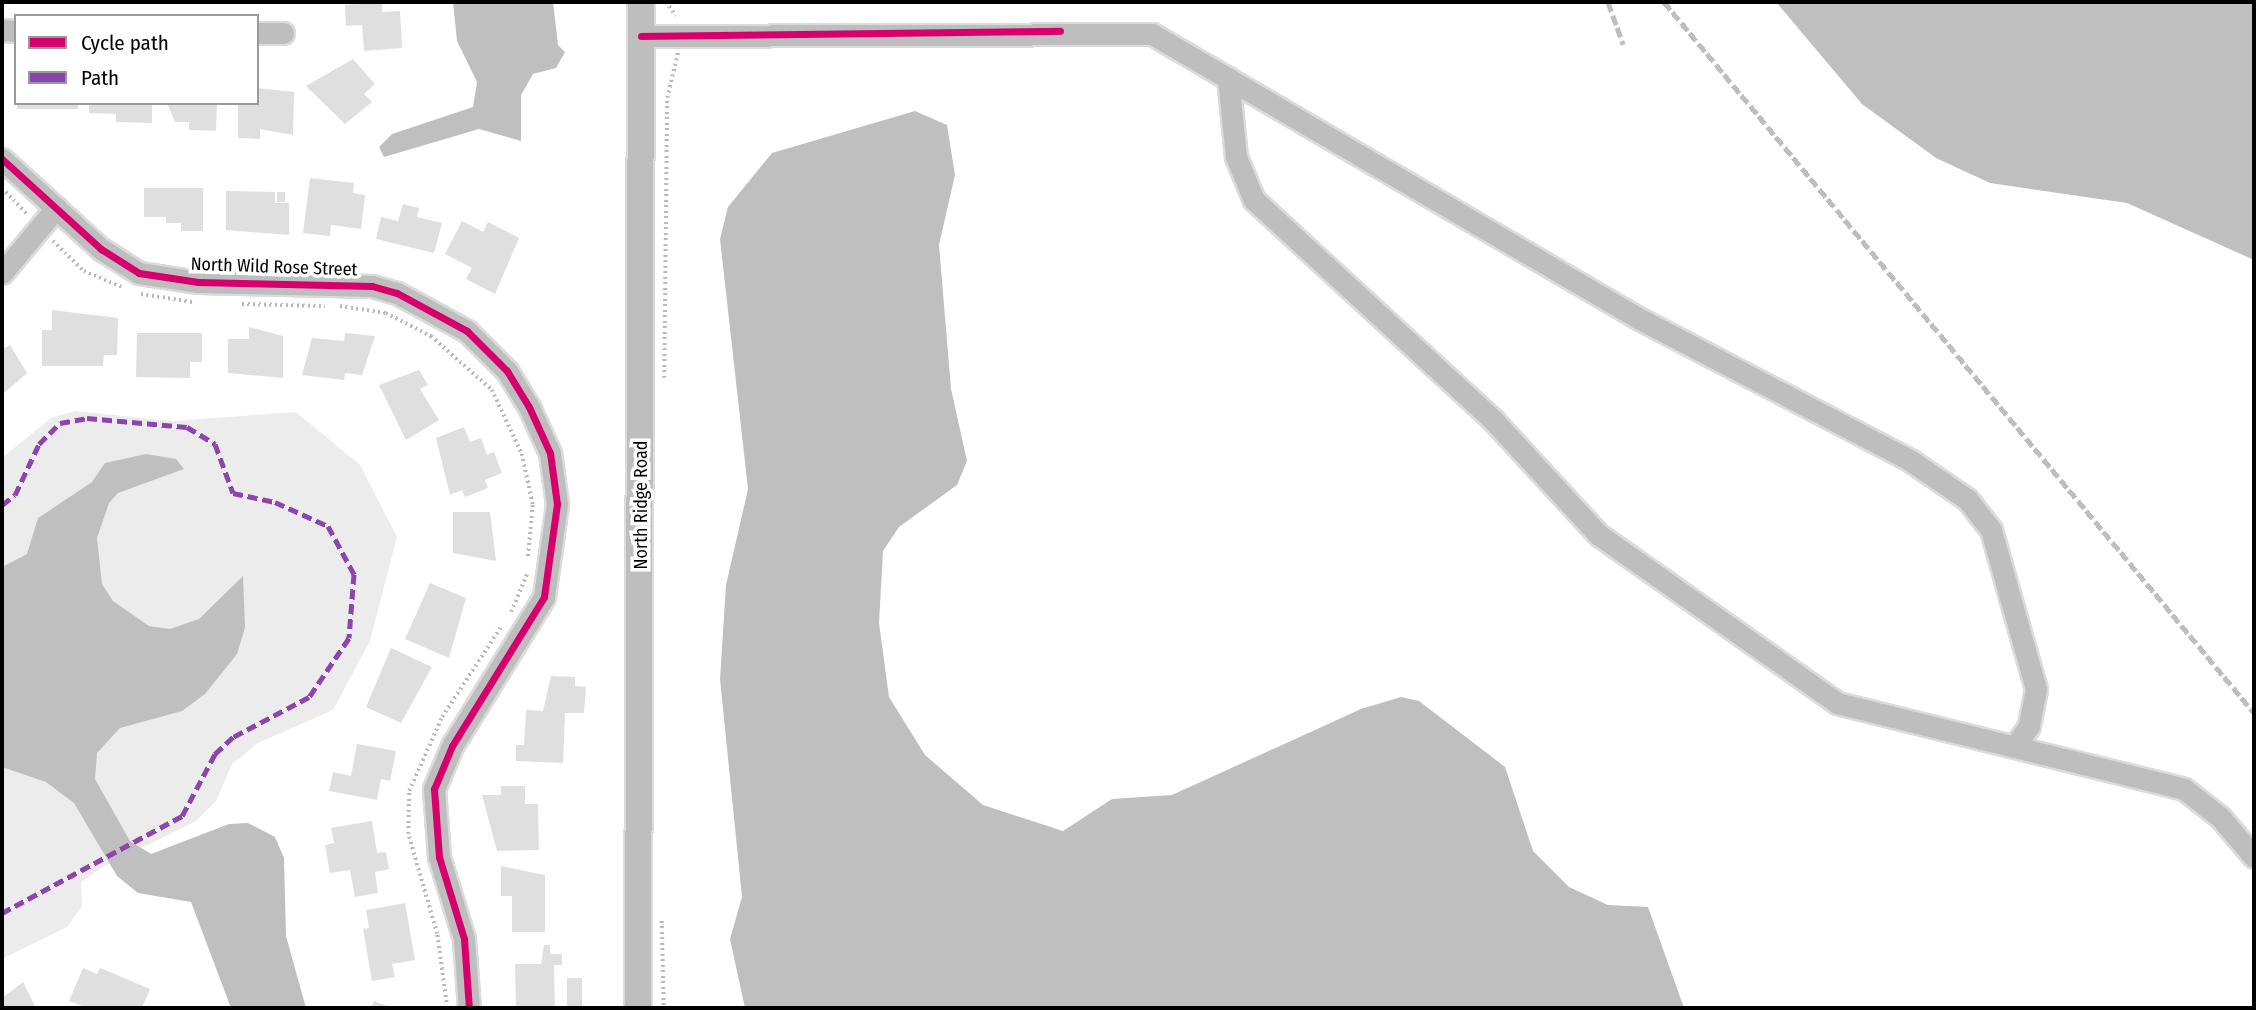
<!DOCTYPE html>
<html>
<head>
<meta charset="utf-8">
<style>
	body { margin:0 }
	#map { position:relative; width:2256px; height:1010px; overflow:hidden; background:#fff; font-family:"Fira Sans Condensed",sans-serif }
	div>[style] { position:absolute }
	.green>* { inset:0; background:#ececec }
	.water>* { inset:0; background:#bfbfbf }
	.building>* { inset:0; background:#dfdfdf; transform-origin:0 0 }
	.path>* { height:3.5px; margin-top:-1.75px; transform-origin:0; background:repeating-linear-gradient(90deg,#b9b9b9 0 2px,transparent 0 5.5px) }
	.roads { filter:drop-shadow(2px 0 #dbdbdb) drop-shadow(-2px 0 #dbdbdb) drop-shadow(0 2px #dbdbdb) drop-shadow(0 -2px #dbdbdb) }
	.minor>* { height:21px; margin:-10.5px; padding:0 10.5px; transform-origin:10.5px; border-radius:10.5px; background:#bebebe }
	.major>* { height:26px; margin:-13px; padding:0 13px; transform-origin:13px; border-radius:13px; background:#bebebe }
	.rail>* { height:5px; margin-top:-2.5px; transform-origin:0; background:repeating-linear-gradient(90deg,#bebebe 0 10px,transparent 0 13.5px) }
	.quiet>* { height:5px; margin-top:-2.5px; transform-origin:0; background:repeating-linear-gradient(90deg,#8e44ad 0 10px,transparent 0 15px) }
	.cycleway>* { height:7px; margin:-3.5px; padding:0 3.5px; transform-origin:3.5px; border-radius:3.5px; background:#d6006c }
	span { translate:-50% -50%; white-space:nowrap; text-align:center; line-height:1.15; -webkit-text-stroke:7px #fff; paint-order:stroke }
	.street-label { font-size:18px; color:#000 }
	.frame { position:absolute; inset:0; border:4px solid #000; pointer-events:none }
	.legend { position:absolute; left:14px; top:14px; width:245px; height:91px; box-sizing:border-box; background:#fff; border:2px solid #999; margin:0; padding:9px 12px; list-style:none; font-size:21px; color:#000 }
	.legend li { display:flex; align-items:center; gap:14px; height:35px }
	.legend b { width:35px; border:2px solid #999 }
</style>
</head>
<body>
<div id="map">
	<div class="green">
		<div style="clip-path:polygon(75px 411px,172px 421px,296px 412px,360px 465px,397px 537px,370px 641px,333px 710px,258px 743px,232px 764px,216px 801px,196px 821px,103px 867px,81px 882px,82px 906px,67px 927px,2px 959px,2px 458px,51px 418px)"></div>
	</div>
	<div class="water">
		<div style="clip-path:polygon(453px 2px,553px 2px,558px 45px,565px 52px,556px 68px,533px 74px,521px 95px,521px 141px,479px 129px,384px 157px,379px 147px,392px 134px,473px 107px,477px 82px,457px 41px)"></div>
		<div style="clip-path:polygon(1776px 2px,2254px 2px,2254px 260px,2127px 203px,1990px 183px,1936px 158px,1862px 104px)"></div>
		<div style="clip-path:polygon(915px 111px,947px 125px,955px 175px,939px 245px,951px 389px,967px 461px,957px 485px,899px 527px,883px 551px,879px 623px,889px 697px,925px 755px,983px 805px,1063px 831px,1112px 799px,1172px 795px,1361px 709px,1401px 697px,1419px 701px,1505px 767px,1533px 851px,1569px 887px,1608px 905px,1648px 907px,1684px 1008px,745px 1008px,730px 939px,742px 897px,720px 679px,726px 585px,748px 489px,720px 239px,728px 207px,772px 153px)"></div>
		<div style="clip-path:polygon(146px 454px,176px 459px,184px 469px,118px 493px,109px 503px,97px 538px,102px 584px,113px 601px,149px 626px,170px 629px,199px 619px,243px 576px,245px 628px,237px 654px,205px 694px,182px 711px,120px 728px,97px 753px,95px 779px,130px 841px,151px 854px,229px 824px,248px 823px,275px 837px,284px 858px,286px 936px,306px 1008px,231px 1008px,191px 902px,138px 893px,117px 876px,74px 803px,46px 782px,2px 767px,2px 567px,27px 554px,38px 518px,92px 482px,105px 463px)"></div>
	</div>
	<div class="building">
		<div style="clip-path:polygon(382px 2px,382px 12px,400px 11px,402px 48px,364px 51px,362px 25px,346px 26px,345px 5px)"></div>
		<div style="clip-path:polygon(353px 59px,375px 84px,364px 94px,372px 102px,345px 124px,306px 86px)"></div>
		<div style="clip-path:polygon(257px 88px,294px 92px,293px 135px,260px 129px,260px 139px,238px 138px,238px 103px,257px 103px)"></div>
		<div style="left:17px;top:103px;width:61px;height:6px"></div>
		<div style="clip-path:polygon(89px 103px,152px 103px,152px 123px,116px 122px,116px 114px,89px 113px)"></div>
		<div style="clip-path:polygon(167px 103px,217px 103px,216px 131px,189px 130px,189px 122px,175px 122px)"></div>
		<div style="clip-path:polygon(310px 178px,354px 183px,353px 193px,365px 195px,361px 229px,331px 225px,330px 236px,303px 233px)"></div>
		<div style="clip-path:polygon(144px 188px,203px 188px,203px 231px,181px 231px,181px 223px,166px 223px,166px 217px,144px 217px)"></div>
		<div style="clip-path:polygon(226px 191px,275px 192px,275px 203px,289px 203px,289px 235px,226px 230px)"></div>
		<div style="left:277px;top:192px;width:8px;height:10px"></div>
		<div style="clip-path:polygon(403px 204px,419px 208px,417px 217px,442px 223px,434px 253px,376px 239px,381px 217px,398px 221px)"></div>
		<div style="clip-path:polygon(462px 221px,483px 232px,488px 222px,519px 238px,495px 294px,466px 279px,472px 268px,445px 254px)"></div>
		<div style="clip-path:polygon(52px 310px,118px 318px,117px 355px,104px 355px,103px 366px,42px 366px,42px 330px,52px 330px)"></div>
		<div style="clip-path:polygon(249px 327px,283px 336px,283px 378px,228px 373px,228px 339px,249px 339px)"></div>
		<div style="clip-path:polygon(137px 333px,202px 333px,202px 362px,190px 362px,190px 378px,136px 377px)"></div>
		<div style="clip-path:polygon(345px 333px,375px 336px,362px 375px,345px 373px,344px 380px,302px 375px,312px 338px,344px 341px)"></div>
		<div style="clip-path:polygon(10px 345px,27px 373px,2px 395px,2px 350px)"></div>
		<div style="clip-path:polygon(419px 370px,428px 385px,420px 389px,439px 420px,406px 440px,379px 385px)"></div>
		<div style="clip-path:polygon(464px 427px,470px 442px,481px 438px,487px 455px,494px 452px,502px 473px,485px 480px,488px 488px,465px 497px,462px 490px,450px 495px,436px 438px)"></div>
		<div style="clip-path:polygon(453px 512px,490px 512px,496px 561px,453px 553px)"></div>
		<div style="clip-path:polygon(430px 583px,466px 598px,449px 658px,405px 639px)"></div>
		<div style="clip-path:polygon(391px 648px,432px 667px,401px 723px,366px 707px)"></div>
		<div style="clip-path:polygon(551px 676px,575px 677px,575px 686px,586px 687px,584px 713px,565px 713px,563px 763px,516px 761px,516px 745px,524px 745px,526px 710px,543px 711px)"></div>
		<div style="clip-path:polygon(357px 744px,396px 751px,390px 781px,381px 779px,377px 800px,329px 791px,333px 772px,351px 776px)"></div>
		<div style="clip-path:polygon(501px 786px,525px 786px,525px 804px,538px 804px,539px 850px,497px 851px,482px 795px,501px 795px)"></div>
		<div style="clip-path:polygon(372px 821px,377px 853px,386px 852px,389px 869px,375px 872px,378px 893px,355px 897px,350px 870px,330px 873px,325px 845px,334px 843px,331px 828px)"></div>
		<div style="clip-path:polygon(501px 866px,545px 875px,545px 932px,512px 932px,512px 896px,501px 896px)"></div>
		<div style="clip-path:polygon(405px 903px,415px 960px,392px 964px,395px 977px,372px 981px,363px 929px,369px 928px,366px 910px)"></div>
		<div style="clip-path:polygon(544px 945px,550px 945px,550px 954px,562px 954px,562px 965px,554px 965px,555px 1008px,516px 1008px,515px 964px,541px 964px)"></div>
		<div style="clip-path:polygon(83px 968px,97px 974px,100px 968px,150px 989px,142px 1008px,87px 1008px,69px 1001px)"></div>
		<div style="left:567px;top:978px;width:15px;height:30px"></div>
		<div style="clip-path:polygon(23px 982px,36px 1008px,2px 1008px,2px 998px)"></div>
		<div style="clip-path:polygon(374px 1001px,393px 1008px,371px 1008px)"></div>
	</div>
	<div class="path">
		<div style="left:666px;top:2px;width:17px;rotate:54deg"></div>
		<div style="left:2px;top:188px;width:37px;rotate:46deg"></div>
		<div style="left:53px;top:241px;width:43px;rotate:44.1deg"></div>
		<div style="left:84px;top:271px;width:43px;rotate:23deg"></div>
		<div style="left:141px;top:294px;width:52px;rotate:8.9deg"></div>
		<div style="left:242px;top:304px;width:83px;rotate:1.4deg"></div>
		<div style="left:340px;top:306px;width:47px;rotate:8.7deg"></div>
		<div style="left:386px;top:313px;width:51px;rotate:27.1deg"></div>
		<div style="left:431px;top:336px;width:81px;rotate:41.5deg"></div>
		<div style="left:492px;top:390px;width:71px;rotate:64.9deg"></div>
		<div style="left:522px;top:454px;width:52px;rotate:77.8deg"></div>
		<div style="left:533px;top:505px;width:54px;rotate:95.3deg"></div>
		<div style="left:664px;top:378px;width:280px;rotate:-89.4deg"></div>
		<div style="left:667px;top:98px;width:47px;rotate:-76.6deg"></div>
		<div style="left:511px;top:612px;width:41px;rotate:-67.2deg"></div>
		<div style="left:662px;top:921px;width:87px;rotate:88.7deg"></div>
		<div style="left:447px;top:1008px;width:75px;rotate:-97.7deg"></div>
		<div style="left:437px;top:934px;width:104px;rotate:-106.2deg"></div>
		<div style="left:408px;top:834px;width:43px;rotate:-88.7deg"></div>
		<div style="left:409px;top:791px;width:81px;rotate:-66deg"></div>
		<div style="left:442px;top:717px;width:108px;rotate:-56.8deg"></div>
	</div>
	<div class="roads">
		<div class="minor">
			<div style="left:2px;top:30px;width:14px;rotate:4deg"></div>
			<div style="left:257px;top:33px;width:26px"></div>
			<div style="left:641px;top:36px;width:511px;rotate:-0.22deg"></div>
			<div style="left:1152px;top:34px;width:563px;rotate:30.3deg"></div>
			<div style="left:1638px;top:318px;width:308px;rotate:27.6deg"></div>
			<div style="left:1911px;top:461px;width:68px;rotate:34.2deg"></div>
			<div style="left:1967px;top:499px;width:39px;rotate:52deg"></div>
			<div style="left:1991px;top:530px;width:165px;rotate:74.2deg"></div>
			<div style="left:2036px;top:689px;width:38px;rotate:101deg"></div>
			<div style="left:2029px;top:726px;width:24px;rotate:125deg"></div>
			<div style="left:1228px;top:78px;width:79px;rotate:84.2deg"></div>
			<div style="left:1236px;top:157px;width:47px;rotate:67.3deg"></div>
			<div style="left:1254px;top:200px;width:326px;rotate:42.6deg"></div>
			<div style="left:1494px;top:421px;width:155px;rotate:47.4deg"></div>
			<div style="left:1599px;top:535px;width:291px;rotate:35.2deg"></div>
			<div style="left:1837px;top:703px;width:357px;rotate:13.9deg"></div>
			<div style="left:2184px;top:789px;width:46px;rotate:37.9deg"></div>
			<div style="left:2220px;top:817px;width:52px;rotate:49.6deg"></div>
			<div style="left:2px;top:159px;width:134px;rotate:42.3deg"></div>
			<div style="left:101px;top:249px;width:45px;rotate:32.3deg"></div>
			<div style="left:139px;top:273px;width:60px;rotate:8.7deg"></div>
			<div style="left:198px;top:282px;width:174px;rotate:1.3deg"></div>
			<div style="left:372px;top:286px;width:26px;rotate:16deg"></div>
			<div style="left:397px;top:293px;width:80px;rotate:28.5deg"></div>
			<div style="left:467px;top:331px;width:57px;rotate:45deg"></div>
			<div style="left:507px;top:371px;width:42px;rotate:58.6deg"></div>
			<div style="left:529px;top:407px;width:51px;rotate:65.5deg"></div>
			<div style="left:550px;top:453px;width:51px;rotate:82.2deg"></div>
			<div style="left:557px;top:504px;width:94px;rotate:98deg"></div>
			<div style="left:544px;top:597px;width:175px;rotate:121.7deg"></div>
			<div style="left:452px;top:746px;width:47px;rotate:112.7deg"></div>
			<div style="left:434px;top:789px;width:68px;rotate:85.8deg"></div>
			<div style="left:439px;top:857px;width:86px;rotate:73deg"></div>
			<div style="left:464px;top:939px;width:69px;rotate:85.9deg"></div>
			<div style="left:2px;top:273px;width:85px;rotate:-50.3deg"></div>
		</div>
		<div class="major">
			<div style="left:638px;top:1008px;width:1006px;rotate:-89.83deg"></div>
		</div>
	</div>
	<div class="rail">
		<div style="left:1608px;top:2px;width:45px;rotate:70.3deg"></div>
		<div style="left:1664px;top:2px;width:924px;rotate:50.31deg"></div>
	</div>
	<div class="quiet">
		<div style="left:2px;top:505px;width:16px;rotate:-38deg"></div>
		<div style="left:15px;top:495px;width:56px;rotate:-64.8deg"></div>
		<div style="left:39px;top:444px;width:30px;rotate:-45deg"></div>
		<div style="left:60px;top:423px;width:27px;rotate:-10deg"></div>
		<div style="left:87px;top:418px;width:100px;rotate:5.1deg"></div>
		<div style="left:187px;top:427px;width:33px;rotate:31deg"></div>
		<div style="left:215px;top:444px;width:52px;rotate:69.8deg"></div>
		<div style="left:233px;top:493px;width:43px;rotate:12.1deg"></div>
		<div style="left:275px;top:502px;width:58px;rotate:24.4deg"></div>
		<div style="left:328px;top:526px;width:55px;rotate:61.6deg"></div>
		<div style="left:354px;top:574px;width:64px;rotate:94.5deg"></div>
		<div style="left:349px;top:638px;width:71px;rotate:124.1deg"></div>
		<div style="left:309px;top:697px;width:86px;rotate:152.2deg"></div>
		<div style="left:233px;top:737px;width:25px;rotate:137deg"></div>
		<div style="left:215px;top:754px;width:70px;rotate:118deg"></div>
		<div style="left:182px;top:816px;width:204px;rotate:151.7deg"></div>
	</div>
	<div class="cycleway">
		<div style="left:641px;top:36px;width:419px;rotate:-0.7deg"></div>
		<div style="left:2px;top:159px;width:134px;rotate:42.3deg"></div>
		<div style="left:101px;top:249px;width:45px;rotate:32.3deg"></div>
		<div style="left:139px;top:273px;width:60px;rotate:8.7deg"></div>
		<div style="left:198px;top:282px;width:174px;rotate:1.3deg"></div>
		<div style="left:372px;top:286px;width:26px;rotate:16deg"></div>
		<div style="left:397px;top:293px;width:80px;rotate:28.5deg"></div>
		<div style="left:467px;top:331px;width:57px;rotate:45deg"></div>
		<div style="left:507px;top:371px;width:42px;rotate:58.6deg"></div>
		<div style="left:529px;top:407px;width:51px;rotate:65.5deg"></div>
		<div style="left:550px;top:453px;width:51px;rotate:82.2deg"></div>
		<div style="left:557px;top:504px;width:94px;rotate:98deg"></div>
		<div style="left:544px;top:597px;width:175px;rotate:121.7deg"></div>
		<div style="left:452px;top:746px;width:47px;rotate:112.7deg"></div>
		<div style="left:434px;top:789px;width:68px;rotate:85.8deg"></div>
		<div style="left:439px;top:857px;width:86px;rotate:73deg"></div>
		<div style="left:464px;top:939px;width:69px;rotate:85.9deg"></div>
	</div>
	<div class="street-label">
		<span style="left:274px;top:267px;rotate:2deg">North Wild Rose Street</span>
		<span style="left:641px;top:505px;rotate:-90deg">North Ridge Road</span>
	</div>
	<div class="frame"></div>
	<ul class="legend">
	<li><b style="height:9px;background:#d6006c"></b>Cycle path</li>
	<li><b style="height:9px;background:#8e44ad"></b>Path</li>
	</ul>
</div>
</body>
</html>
